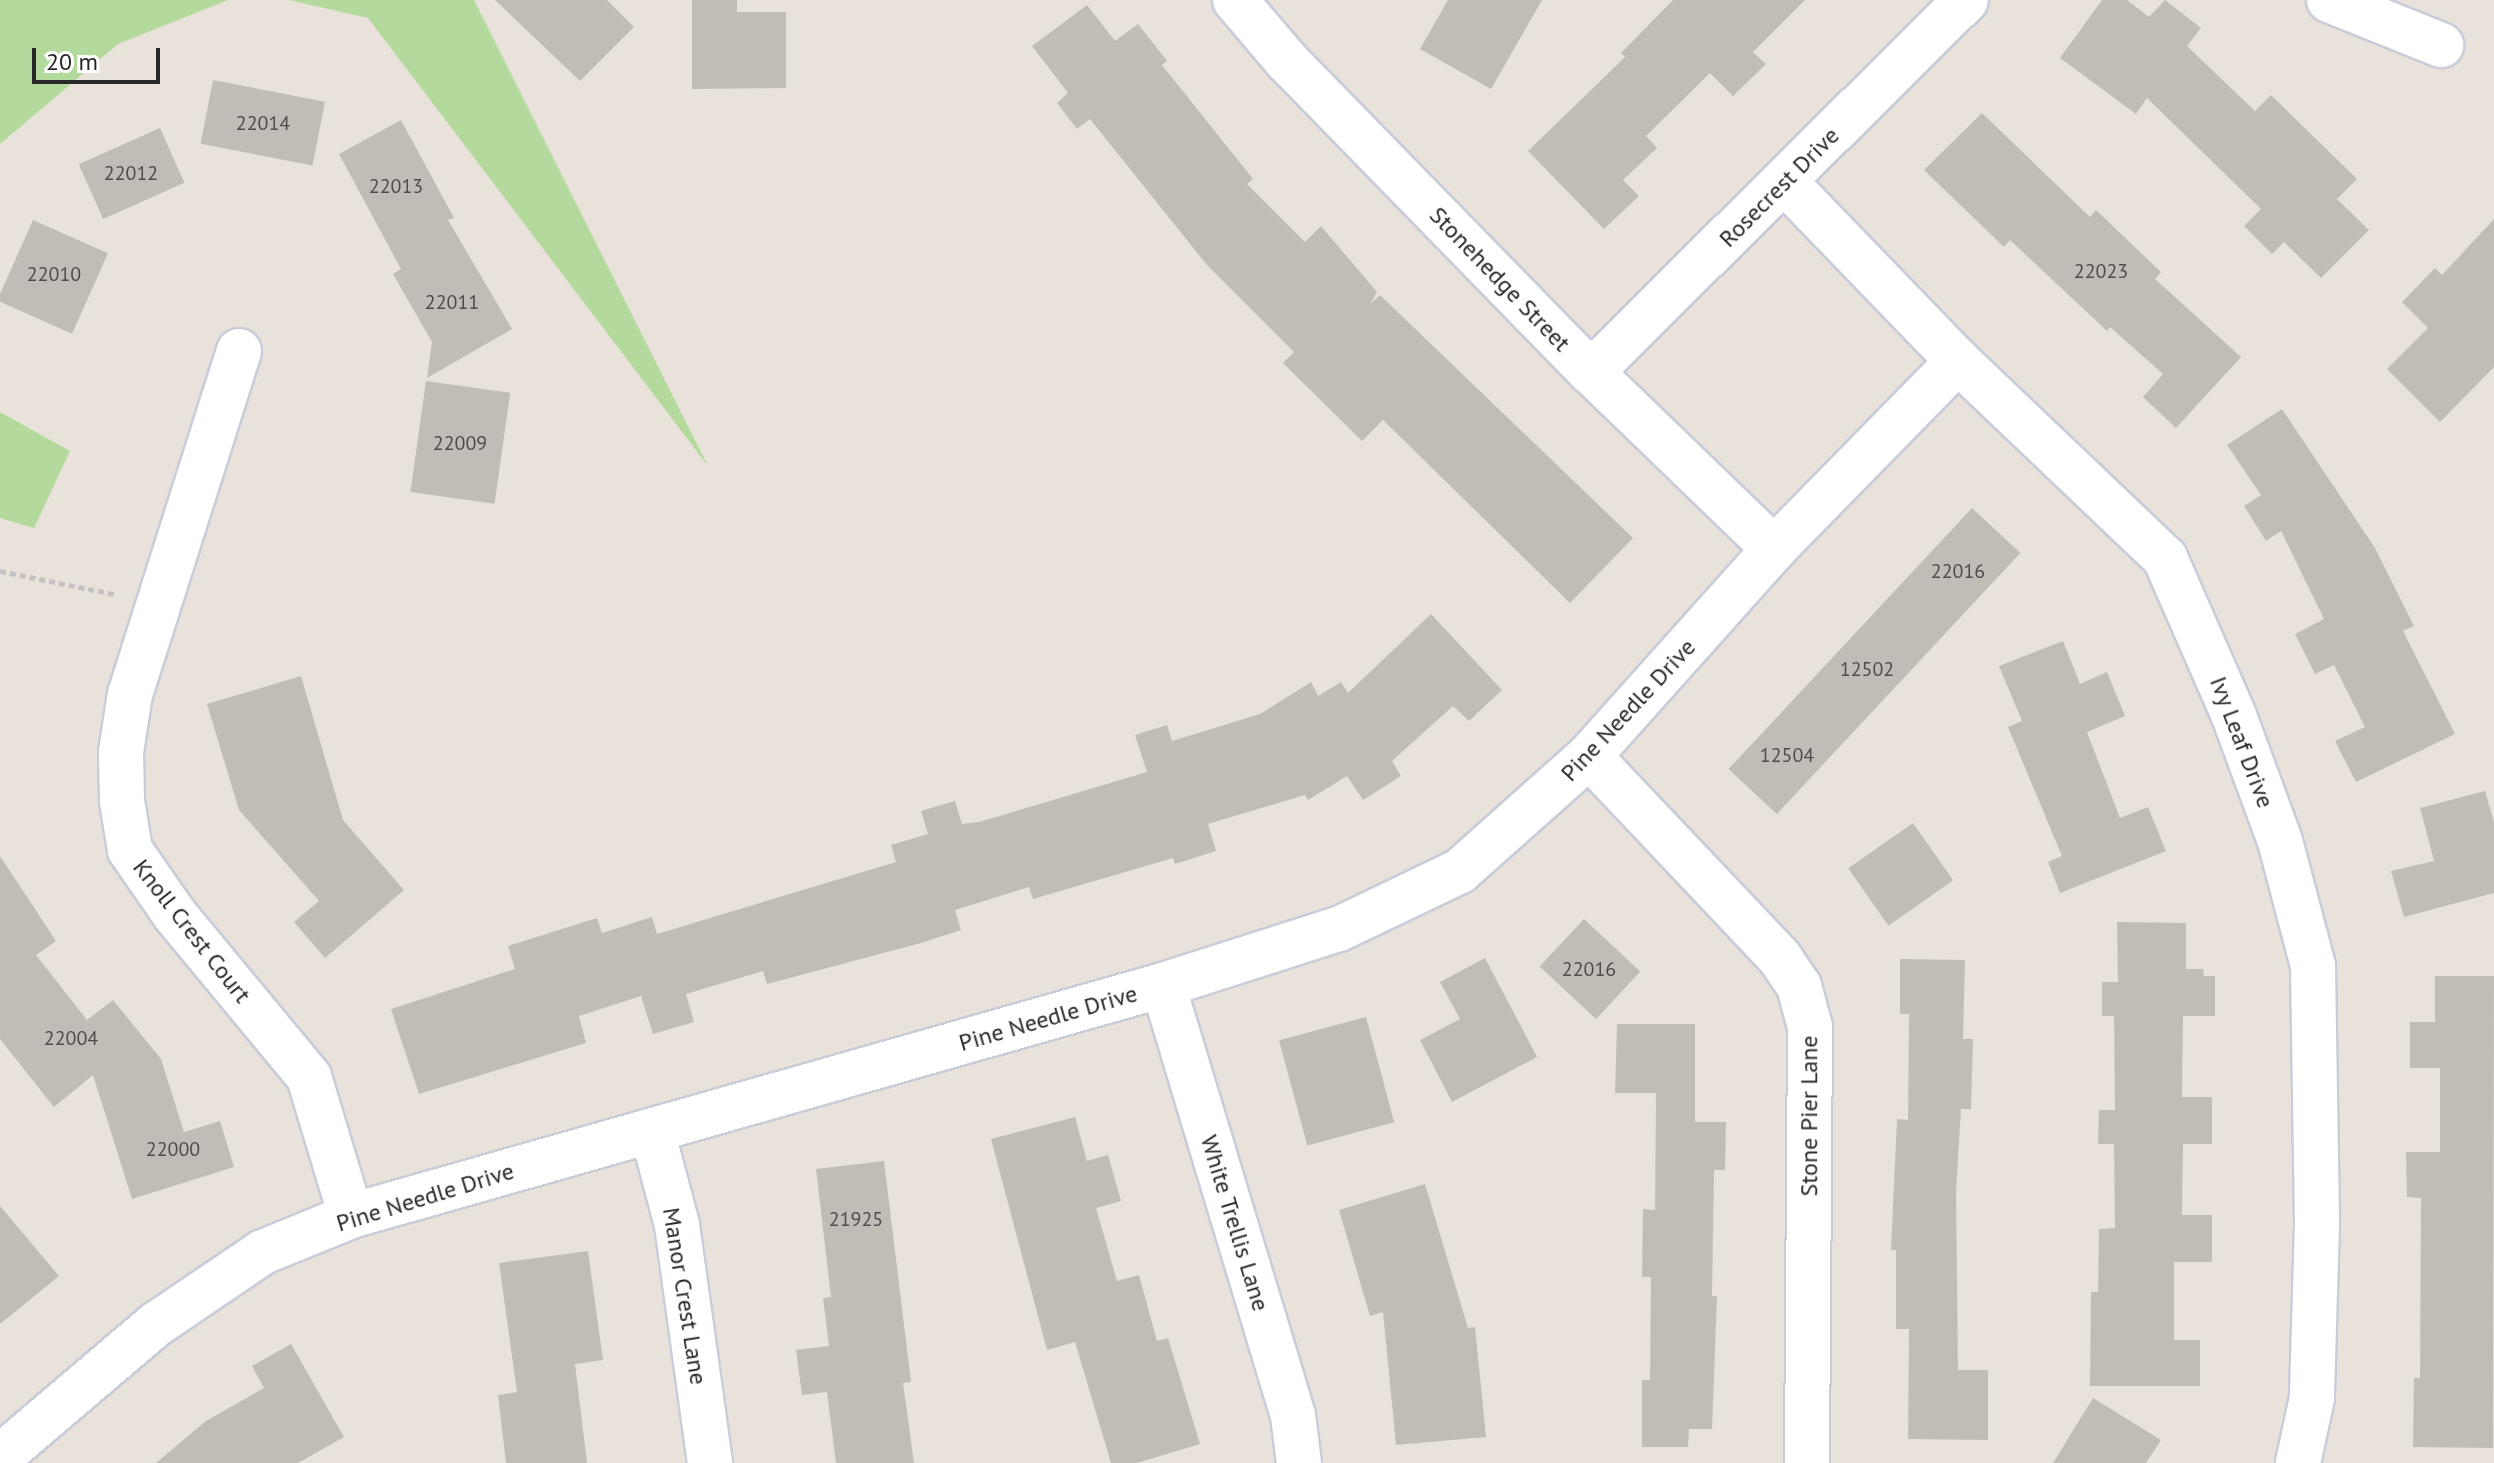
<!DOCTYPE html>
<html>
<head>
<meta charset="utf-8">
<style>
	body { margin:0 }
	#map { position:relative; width:2494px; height:1463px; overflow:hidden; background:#e8e2db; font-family:"PT Sans",sans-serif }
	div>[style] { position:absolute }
	.green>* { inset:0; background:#b4d99d }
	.building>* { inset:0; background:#c1bdb6; transform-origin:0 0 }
	.path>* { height:5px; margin-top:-2.5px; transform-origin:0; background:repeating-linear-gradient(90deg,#c3c3c3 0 6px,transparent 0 10px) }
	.roads { filter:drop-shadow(2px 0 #c9cdd8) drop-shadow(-2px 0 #c9cdd8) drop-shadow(0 2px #c9cdd8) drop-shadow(0 -2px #c9cdd8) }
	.minor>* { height:44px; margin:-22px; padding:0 22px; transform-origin:22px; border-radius:22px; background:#fff }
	span { translate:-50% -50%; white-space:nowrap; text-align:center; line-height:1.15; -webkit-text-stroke:6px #fff; paint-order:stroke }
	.number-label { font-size:20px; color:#4e4d4c }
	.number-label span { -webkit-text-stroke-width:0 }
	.street-label { font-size:24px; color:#282828 }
	.scale { position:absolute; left:32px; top:48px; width:128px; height:36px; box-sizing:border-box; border:4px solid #282828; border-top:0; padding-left:10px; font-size:24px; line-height:28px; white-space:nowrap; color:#282828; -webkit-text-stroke:6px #fff; paint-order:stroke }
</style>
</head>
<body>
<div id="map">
	<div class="green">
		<div style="clip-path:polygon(0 0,228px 0,118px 44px,0 144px)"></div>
		<div style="clip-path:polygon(289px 0,474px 0,708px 466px,368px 18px)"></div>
		<div style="clip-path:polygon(0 412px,70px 451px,34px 528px,0 518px)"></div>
	</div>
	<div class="building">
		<div style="clip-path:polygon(495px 0,607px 0,634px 27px,580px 81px)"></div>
		<div style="clip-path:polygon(692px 0,737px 0,737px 12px,786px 12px,786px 88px,692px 89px)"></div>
		<div style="clip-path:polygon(1448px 0,1542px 0,1491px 89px,1420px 49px)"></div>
		<div style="clip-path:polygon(1673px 0,1805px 0,1753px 52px,1766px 64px,1733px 96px,1710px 73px,1646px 136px,1657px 148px,1623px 180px,1639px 196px,1604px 229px,1528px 151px,1625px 57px,1621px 53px)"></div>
		<div style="clip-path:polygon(2102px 0,2127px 0,2149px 17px,2165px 0,2201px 28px,2187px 46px,2255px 111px,2271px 95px,2357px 179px,2337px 199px,2369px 230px,2321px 278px,2284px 242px,2272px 254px,2244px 226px,2261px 209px,2147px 98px,2136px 114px,2060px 58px)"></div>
		<div style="clip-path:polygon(1087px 5px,1115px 41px,1138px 24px,1167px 61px,1162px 65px,1253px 179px,1247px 184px,1305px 242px,1321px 226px,1377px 292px,1370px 304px,1380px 295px,1633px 538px,1570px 603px,1383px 420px,1362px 441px,1283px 363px,1294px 352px,1207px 265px,1090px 119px,1077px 129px,1057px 103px,1068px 93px,1032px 46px)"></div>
		<div style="left:213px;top:80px;width:114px;height:65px;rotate:11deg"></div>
		<div style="clip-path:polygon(1982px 113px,2090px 217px,2096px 210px,2161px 272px,2155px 279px,2241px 357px,2176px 428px,2143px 397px,2163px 374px,2110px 327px,2107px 331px,2010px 240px,2004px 247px,1924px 170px)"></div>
		<div style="clip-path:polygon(401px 120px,454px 218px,448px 220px,512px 329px,427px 378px,432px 342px,393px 274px,401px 269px,339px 154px)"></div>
		<div style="left:160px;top:128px;width:60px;height:89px;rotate:66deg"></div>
		<div style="clip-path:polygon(2494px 219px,2494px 367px,2440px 422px,2387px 369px,2428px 328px,2402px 302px,2435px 268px,2442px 275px)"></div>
		<div style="left:33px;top:220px;width:82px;height:88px;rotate:24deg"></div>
		<div style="left:426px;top:381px;width:85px;height:112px;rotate:8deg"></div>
		<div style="clip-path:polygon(2282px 409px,2375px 548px,2414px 626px,2403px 631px,2455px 734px,2356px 782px,2335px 741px,2365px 727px,2334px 665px,2315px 674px,2295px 634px,2324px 619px,2281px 531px,2266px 541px,2244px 506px,2261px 495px,2227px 445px)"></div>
		<div style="left:1972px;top:508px;width:66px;height:357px;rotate:43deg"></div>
		<div style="clip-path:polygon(1431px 614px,1502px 690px,1469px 721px,1453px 706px,1392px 761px,1401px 776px,1363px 800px,1347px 776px,1308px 800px,1305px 795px,1208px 824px,1216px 851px,1175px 864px,1173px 858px,1033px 899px,1029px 887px,955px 910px,961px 930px,921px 943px,767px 984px,763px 971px,686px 994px,694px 1022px,653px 1034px,641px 996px,579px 1016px,586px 1043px,419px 1094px,391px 1009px,515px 969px,508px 946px,597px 918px,602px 933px,652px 917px,657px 934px,896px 862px,891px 845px,928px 834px,921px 811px,955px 801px,962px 824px,979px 822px,1147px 772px,1135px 735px,1167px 725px,1172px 741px,1260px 714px,1311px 682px,1318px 696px,1341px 682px,1348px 693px)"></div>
		<div style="clip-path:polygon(2063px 641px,2080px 684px,2107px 672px,2125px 716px,2087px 732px,2120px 818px,2148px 807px,2166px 851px,2060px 893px,2048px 862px,2062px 856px,2008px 727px,2022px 721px,1999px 666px)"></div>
		<div style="clip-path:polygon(301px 676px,343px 820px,404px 890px,325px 958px,294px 922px,319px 901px,239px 810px,207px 704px)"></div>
		<div style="clip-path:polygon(2485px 791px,2494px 822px,2494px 893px,2404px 917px,2391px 871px,2434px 861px,2420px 808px)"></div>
		<div style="left:1913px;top:823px;width:70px;height:79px;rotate:55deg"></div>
		<div style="clip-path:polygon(0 856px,56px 941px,36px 955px,87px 1020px,113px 1000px,161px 1059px,184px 1132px,220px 1121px,234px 1167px,132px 1199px,93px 1075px,54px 1107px,0 1039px)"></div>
		<div style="left:1584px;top:919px;width:77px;height:65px;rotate:43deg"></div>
		<div style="clip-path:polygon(2117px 922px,2186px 923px,2186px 969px,2203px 969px,2204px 976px,2215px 976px,2215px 1016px,2183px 1016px,2182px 1097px,2212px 1097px,2212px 1144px,2183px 1144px,2182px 1215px,2212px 1215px,2212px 1262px,2174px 1262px,2174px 1340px,2200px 1340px,2200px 1386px,2090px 1386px,2091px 1292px,2098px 1292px,2099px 1229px,2115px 1228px,2114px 1144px,2098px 1144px,2099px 1110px,2115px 1110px,2114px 1016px,2102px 1016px,2102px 982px,2118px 982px)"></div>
		<div style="clip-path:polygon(1485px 958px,1537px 1057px,1452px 1102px,1420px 1040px,1460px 1019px,1440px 982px)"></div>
		<div style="clip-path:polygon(1900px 959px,1965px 960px,1963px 1039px,1973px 1039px,1971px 1109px,1961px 1109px,1956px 1191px,1958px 1370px,1988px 1370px,1988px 1440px,1908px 1439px,1909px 1329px,1896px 1329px,1896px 1250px,1891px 1250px,1897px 1119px,1908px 1120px,1909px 1014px,1900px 1014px)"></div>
		<div style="clip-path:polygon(2435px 976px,2494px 976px,2493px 1448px,2413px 1447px,2414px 1378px,2420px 1378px,2421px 1198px,2407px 1197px,2406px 1152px,2440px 1152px,2440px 1068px,2410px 1068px,2410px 1022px,2435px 1022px)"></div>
		<div style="left:1366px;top:1017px;width:109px;height:90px;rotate:75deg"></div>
		<div style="clip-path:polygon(1617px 1024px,1695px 1024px,1695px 1122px,1726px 1122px,1725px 1170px,1714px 1170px,1712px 1296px,1717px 1296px,1712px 1429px,1689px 1429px,1688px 1447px,1642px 1447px,1642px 1380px,1650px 1380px,1651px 1277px,1642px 1277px,1643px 1209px,1655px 1210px,1656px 1093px,1615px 1093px)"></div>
		<div style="clip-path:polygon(1075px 1117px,1087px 1161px,1108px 1155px,1121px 1201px,1096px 1208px,1117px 1281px,1139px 1275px,1157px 1341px,1168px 1338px,1200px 1444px,1137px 1463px,1111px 1463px,1075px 1342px,1047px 1350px,991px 1139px)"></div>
		<div style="clip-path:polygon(884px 1161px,911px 1382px,903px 1383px,914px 1463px,836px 1463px,827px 1392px,802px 1395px,796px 1350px,829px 1346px,823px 1298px,831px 1297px,816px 1169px)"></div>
		<div style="clip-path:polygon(1425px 1184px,1468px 1328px,1475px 1327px,1486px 1437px,1396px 1445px,1383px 1312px,1370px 1316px,1339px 1210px)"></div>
		<div style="clip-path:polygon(0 1206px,59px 1276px,0 1324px)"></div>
		<div style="clip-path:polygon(588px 1251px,603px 1360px,575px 1364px,587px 1463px,506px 1463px,498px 1395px,517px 1392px,499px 1263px)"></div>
		<div style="clip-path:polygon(291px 1344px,344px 1437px,298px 1463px,156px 1463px,206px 1421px,264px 1388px,252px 1366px)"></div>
		<div style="clip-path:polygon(2093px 1398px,2161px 1440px,2146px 1463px,2053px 1463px)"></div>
	</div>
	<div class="path">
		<div style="left:0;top:571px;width:120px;rotate:11.5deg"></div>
	</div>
	<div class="roads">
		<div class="minor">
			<div style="left:1235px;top:0;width:80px;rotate:49.6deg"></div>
			<div style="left:1287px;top:61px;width:435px;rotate:45.7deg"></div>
			<div style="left:1591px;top:372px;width:255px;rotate:44deg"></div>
			<div style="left:2329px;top:0;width:121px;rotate:21.9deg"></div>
			<div style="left:1785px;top:182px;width:249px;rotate:46deg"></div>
			<div style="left:1958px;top:361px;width:286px;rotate:43.6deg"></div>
			<div style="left:2165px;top:558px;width:172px;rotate:66.4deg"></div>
			<div style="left:2234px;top:716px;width:133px;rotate:69.8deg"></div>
			<div style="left:2280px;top:841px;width:129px;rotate:75.2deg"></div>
			<div style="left:2313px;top:966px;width:259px;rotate:89.1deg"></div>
			<div style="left:2317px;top:1225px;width:173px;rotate:91.7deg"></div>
			<div style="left:2312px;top:1398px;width:66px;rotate:102.2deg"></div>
			<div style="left:239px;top:351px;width:360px;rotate:107.6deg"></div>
			<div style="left:130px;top:694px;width:59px;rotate:98.8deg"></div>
			<div style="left:121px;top:752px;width:49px;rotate:88.8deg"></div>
			<div style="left:122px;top:801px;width:50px;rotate:80.7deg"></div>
			<div style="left:130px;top:850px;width:79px;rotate:55.3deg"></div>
			<div style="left:175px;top:915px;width:210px;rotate:50.4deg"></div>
			<div style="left:309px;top:1077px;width:145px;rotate:73.2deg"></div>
			<div style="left:1591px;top:372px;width:528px;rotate:-44.77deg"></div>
			<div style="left:1589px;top:756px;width:278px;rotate:46.6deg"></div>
			<div style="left:1780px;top:958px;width:34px;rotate:56deg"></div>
			<div style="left:1799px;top:986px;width:42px;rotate:75deg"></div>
			<div style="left:1810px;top:1027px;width:436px;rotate:90.4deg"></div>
			<div style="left:1163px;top:985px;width:449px;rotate:73.2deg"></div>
			<div style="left:1293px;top:1415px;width:48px;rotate:82.9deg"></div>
			<div style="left:652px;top:1131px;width:97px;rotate:75.1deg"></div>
			<div style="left:677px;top:1225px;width:240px;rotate:82.1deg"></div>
			<div style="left:0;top:1457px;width:204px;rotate:-40.4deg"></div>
			<div style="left:155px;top:1325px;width:130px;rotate:-34.1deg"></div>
			<div style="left:263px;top:1252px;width:95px;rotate:-22.2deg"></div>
			<div style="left:351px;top:1216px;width:844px;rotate:-15.88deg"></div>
			<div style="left:1163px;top:985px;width:185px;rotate:-17.7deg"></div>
			<div style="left:1339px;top:929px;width:134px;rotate:-25.6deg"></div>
			<div style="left:1460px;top:871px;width:173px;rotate:-41.7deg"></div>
			<div style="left:1589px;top:756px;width:278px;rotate:-48.2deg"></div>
			<div style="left:1774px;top:549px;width:263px;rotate:-45.6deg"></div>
		</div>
	</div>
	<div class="number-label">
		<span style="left:263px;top:123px">22014</span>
		<span style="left:131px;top:173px">22012</span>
		<span style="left:396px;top:186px">22013</span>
		<span style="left:2101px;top:271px">22023</span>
		<span style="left:54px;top:274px">22010</span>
		<span style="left:452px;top:302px">22011</span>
		<span style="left:460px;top:443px">22009</span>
		<span style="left:1958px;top:571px">22016</span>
		<span style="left:1867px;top:669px">12502</span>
		<span style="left:1787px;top:755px">12504</span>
		<span style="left:1589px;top:969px">22016</span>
		<span style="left:71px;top:1038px">22004</span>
		<span style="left:173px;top:1149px">22000</span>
		<span style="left:856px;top:1219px">21925</span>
	</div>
	<div class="street-label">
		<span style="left:1779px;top:187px;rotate:-45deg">Rosecrest Drive</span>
		<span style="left:1500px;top:279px;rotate:46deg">Stonehedge Street</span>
		<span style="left:1628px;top:710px;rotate:-47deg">Pine Needle Drive</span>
		<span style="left:2242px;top:742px;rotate:69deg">Ivy Leaf Drive</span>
		<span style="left:192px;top:931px;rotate:52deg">Knoll Crest Court</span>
		<span style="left:1048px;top:1018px;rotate:-16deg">Pine Needle Drive</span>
		<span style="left:1809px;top:1116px;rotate:-90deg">Stone Pier Lane</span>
		<span style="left:425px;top:1197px;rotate:-17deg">Pine Needle Drive</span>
		<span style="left:1235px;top:1223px;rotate:73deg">White Trellis Lane</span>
		<span style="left:685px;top:1296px;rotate:81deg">Manor Crest Lane</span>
	</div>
	<div class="scale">20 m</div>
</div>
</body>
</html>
